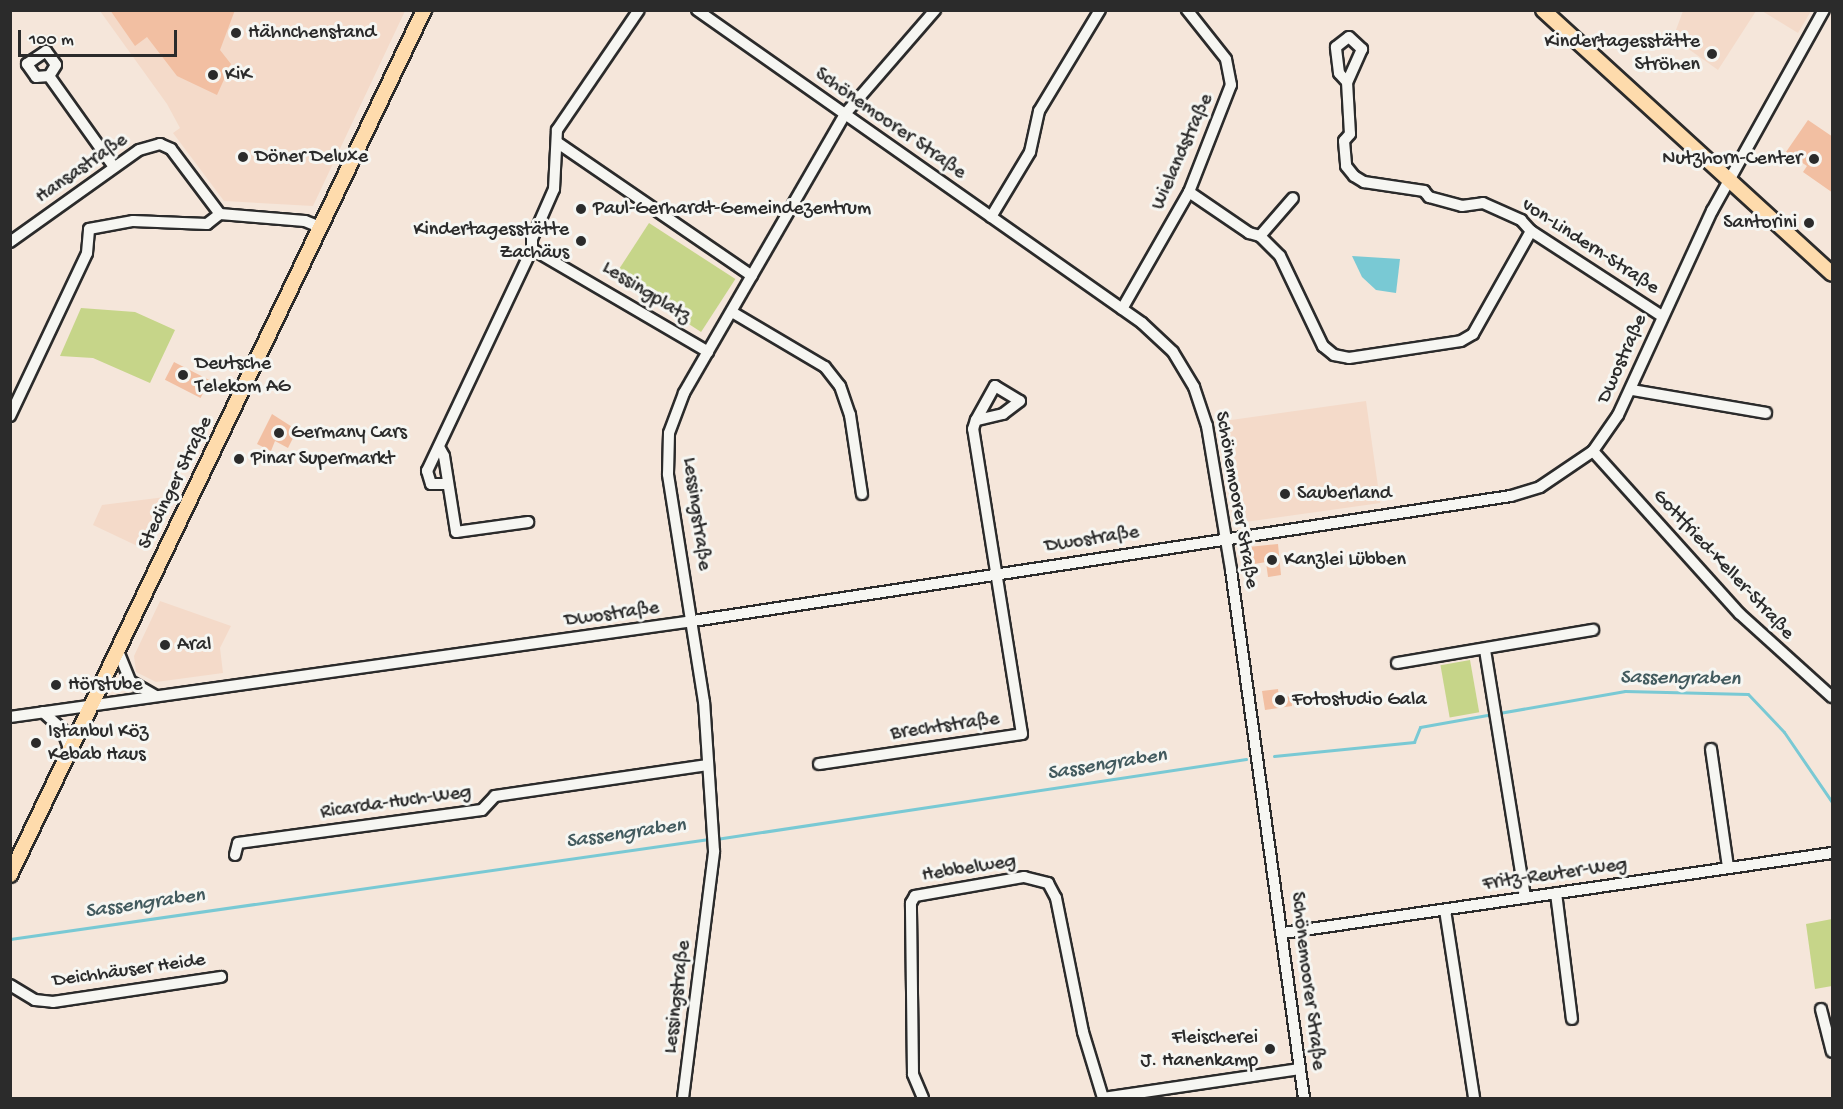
<!DOCTYPE html>
<html>
<head>
<meta charset="utf-8">
<style>
	body { margin:0 }
	#map { position:relative; width:1843px; height:1109px; overflow:hidden; background:#f5e6da; font-family:"Gochi Hand",sans-serif }
	div>[style] { position:absolute }
	.built>* { inset:0; background:#f4dac9; transform-origin:0 0 }
	.green>* { inset:0; background:#c6d589; transform-origin:0 0 }
	.water>* { inset:0; background:#79c9d4 }
	.stream>* { height:3px; margin:-1.5px; padding:0 1.5px; transform-origin:1.5px; border-radius:1.5px; background:#79c9d4 }
	.building>* { inset:0; background:#f2bfa2; transform-origin:0 0 }
	.roads { filter:drop-shadow(2px 0 #2b2b2b) drop-shadow(-2px 0 #2b2b2b) drop-shadow(0 2px #2b2b2b) drop-shadow(0 -2px #2b2b2b) }
	.minor>* { height:10px; margin:-5px; padding:0 5px; transform-origin:5px; border-radius:5px; background:#f6f6f2 }
	.major>* { height:14px; margin:-7px; padding:0 7px; transform-origin:7px; border-radius:7px; background:#fedbac }
	.dots>* { width:16px; height:16px; translate:-50% -50%; box-sizing:border-box; border:3px solid #f6f6f2; border-radius:50% }
	span { translate:-50% -50%; white-space:nowrap; text-align:center; line-height:1.15; -webkit-text-stroke:6px #f6f6f2; paint-order:stroke }
	.poi-label { font-size:20px; color:#2b2b2b }
	.left { translate:0 -50%; text-align:left }
	.right { translate:-100% -50%; text-align:right }
	.street-label { font-size:20px; color:#2b2b2b }
	.water-label { font-size:21px; color:#425a5e; font-style:italic }
	.frame { position:absolute; inset:0; border:12px solid #2b2b2b; pointer-events:none }
	.scale { position:absolute; left:18px; top:30px; width:159px; height:27px; box-sizing:border-box; border:3px solid #2b2b2b; border-top:0; padding-left:8px; font-size:18px; line-height:21px; white-space:nowrap; color:#2b2b2b; -webkit-text-stroke:4px #f6f6f2; paint-order:stroke }
</style>
</head>
<body>
<div id="map">
	<div class="built">
		<div style="clip-path:polygon(100px 11px,405px 11px,313px 206px,224px 201px,173px 133px,180px 128px,167px 104px)"></div>
		<div style="clip-path:polygon(1683px 11px,1756px 11px,1718px 70px,1673px 38px)"></div>
		<div style="clip-path:polygon(1762px 11px,1811px 11px,1798px 33px)"></div>
		<div style="left:1366px;top:401px;width:103px;height:149px;rotate:82deg"></div>
		<div style="clip-path:polygon(173px 496px,148px 551px,93px 525px,102px 505px)"></div>
		<div style="clip-path:polygon(160px 601px,231px 626px,220px 648px,223px 673px,156px 682px,136px 672px,134px 656px)"></div>
	</div>
	<div class="green">
		<div style="left:649px;top:223px;width:103px;height:63px;rotate:33deg"></div>
		<div style="clip-path:polygon(81px 308px,135px 312px,175px 330px,150px 383px,93px 358px,60px 356px)"></div>
		<div style="left:1470px;top:660px;width:53px;height:30px;rotate:80deg"></div>
		<div style="clip-path:polygon(1832px 919px,1832px 986px,1815px 989px,1806px 924px)"></div>
	</div>
	<div class="water">
		<div style="clip-path:polygon(1352px 256px,1400px 259px,1396px 293px,1376px 290px,1362px 277px)"></div>
	</div>
	<div class="stream">
		<div style="left:1499px;top:713px;width:128px;rotate:-9.9deg"></div>
		<div style="left:1625px;top:691px;width:123px;rotate:1.4deg"></div>
		<div style="left:1748px;top:694px;width:52px;rotate:46.5deg"></div>
		<div style="left:1784px;top:732px;width:85px;rotate:55.6deg"></div>
		<div style="left:1274px;top:756px;width:141px;rotate:-5.7deg"></div>
		<div style="left:1414px;top:742px;width:16px;rotate:-68deg"></div>
		<div style="left:1420px;top:727px;width:74px;rotate:-10.1deg"></div>
		<div style="left:716px;top:839px;width:536px;rotate:-8.58deg"></div>
		<div style="left:10px;top:939px;width:706px;rotate:-8.14deg"></div>
	</div>
	<div class="building">
		<div style="clip-path:polygon(110px 10px,235px 10px,220px 50px,231px 64px,217px 95px,177px 76px,147px 37px,135px 46px)"></div>
		<div style="clip-path:polygon(1808px 120px,1833px 137px,1833px 193px,1803px 172px,1807px 166px,1786px 152px)"></div>
		<div style="left:174px;top:362px;width:40px;height:20px;rotate:27deg"></div>
		<div style="clip-path:polygon(272px 414px,297px 430px,288px 448px,275px 441px,271px 451px,257px 444px)"></div>
		<div style="clip-path:polygon(1278px 544px,1281px 575px,1268px 577px,1266px 562px,1243px 566px,1239px 548px)"></div>
		<div style="clip-path:polygon(1278px 689px,1279px 698px,1291px 696px,1292px 706px,1265px 710px,1262px 691px)"></div>
	</div>
	<div class="roads">
		<div class="minor">
			<div style="left:697px;top:10px;width:544px;rotate:35.12deg"></div>
			<div style="left:1142px;top:323px;width:42px;rotate:43.1deg"></div>
			<div style="left:1173px;top:352px;width:41px;rotate:59deg"></div>
			<div style="left:1194px;top:387px;width:41px;rotate:71.6deg"></div>
			<div style="left:1207px;top:426px;width:146px;rotate:80.5deg"></div>
			<div style="left:1231px;top:570px;width:533px;rotate:82.13deg"></div>
			<div style="left:49px;top:76px;width:13px;rotate:176deg"></div>
			<div style="left:36px;top:77px;width:16px;rotate:-125deg"></div>
			<div style="left:27px;top:64px;width:23px;rotate:-34deg"></div>
			<div style="left:46px;top:51px;width:17px;rotate:54deg"></div>
			<div style="left:56px;top:65px;width:13px;rotate:122deg"></div>
			<div style="left:49px;top:76px;width:112px;rotate:54.5deg"></div>
			<div style="left:1347px;top:82px;width:12px;rotate:-132deg"></div>
			<div style="left:1339px;top:73px;width:26px;rotate:-97deg"></div>
			<div style="left:1336px;top:47px;width:16px;rotate:-38deg"></div>
			<div style="left:1349px;top:37px;width:18px;rotate:43deg"></div>
			<div style="left:1362px;top:49px;width:36px;rotate:114deg"></div>
			<div style="left:1347px;top:82px;width:52px;rotate:86.7deg"></div>
			<div style="left:1350px;top:134px;width:9px;rotate:131deg"></div>
			<div style="left:1344px;top:141px;width:25px;rotate:85deg"></div>
			<div style="left:1346px;top:166px;width:13px;rotate:51deg"></div>
			<div style="left:1354px;top:176px;width:12px;rotate:31deg"></div>
			<div style="left:1364px;top:182px;width:61px;rotate:8.5deg"></div>
			<div style="left:1424px;top:191px;width:8px;rotate:50deg"></div>
			<div style="left:1429px;top:197px;width:34px;rotate:15deg"></div>
			<div style="left:1462px;top:206px;width:21px;rotate:-8deg"></div>
			<div style="left:1483px;top:203px;width:42px;rotate:24.1deg"></div>
			<div style="left:1521px;top:220px;width:15px;rotate:48deg"></div>
			<div style="left:1531px;top:231px;width:156px;rotate:33deg"></div>
			<div style="left:558px;top:143px;width:235px;rotate:34.4deg"></div>
			<div style="left:1189px;top:192px;width:73px;rotate:34.3deg"></div>
			<div style="left:1249px;top:233px;width:11px;rotate:15deg"></div>
			<div style="left:1260px;top:236px;width:28px;rotate:45deg"></div>
			<div style="left:1280px;top:256px;width:100px;rotate:64.5deg"></div>
			<div style="left:1323px;top:346px;width:14px;rotate:39deg"></div>
			<div style="left:1334px;top:355px;width:15px;rotate:11deg"></div>
			<div style="left:1349px;top:358px;width:113px;rotate:-8.6deg"></div>
			<div style="left:1461px;top:341px;width:14px;rotate:-30deg"></div>
			<div style="left:1473px;top:334px;width:118px;rotate:-60.6deg"></div>
			<div style="left:991px;top:217px;width:76px;rotate:-59deg"></div>
			<div style="left:1030px;top:152px;width:42px;rotate:-77.6deg"></div>
			<div style="left:1039px;top:111px;width:118px;rotate:-58.9deg"></div>
			<div style="left:1260px;top:236px;width:50px;rotate:-49deg"></div>
			<div style="left:10px;top:242px;width:158px;rotate:-35.5deg"></div>
			<div style="left:139px;top:150px;width:22px;rotate:-16deg"></div>
			<div style="left:160px;top:144px;width:12px;rotate:24deg"></div>
			<div style="left:171px;top:149px;width:81px;rotate:53deg"></div>
			<div style="left:220px;top:214px;width:85px;rotate:4.7deg"></div>
			<div style="left:305px;top:221px;width:16px;rotate:22deg"></div>
			<div style="left:532px;top:249px;width:204px;rotate:30.3deg"></div>
			<div style="left:1122px;top:309px;width:135px;rotate:-60.2deg"></div>
			<div style="left:1189px;top:192px;width:115px;rotate:-68.6deg"></div>
			<div style="left:1231px;top:85px;width:26px;rotate:-101deg"></div>
			<div style="left:1226px;top:59px;width:63px;rotate:-128.5deg"></div>
			<div style="left:732px;top:312px;width:108px;rotate:30.6deg"></div>
			<div style="left:825px;top:367px;width:24px;rotate:52deg"></div>
			<div style="left:840px;top:386px;width:31px;rotate:71deg"></div>
			<div style="left:850px;top:415px;width:80px;rotate:81.4deg"></div>
			<div style="left:1632px;top:390px;width:136px;rotate:9.7deg"></div>
			<div style="left:10px;top:416px;width:180px;rotate:-64.7deg"></div>
			<div style="left:87px;top:253px;width:24px;rotate:-85deg"></div>
			<div style="left:89px;top:229px;width:45px;rotate:-10.3deg"></div>
			<div style="left:133px;top:221px;width:74px;rotate:2.3deg"></div>
			<div style="left:207px;top:224px;width:16px;rotate:-38deg"></div>
			<div style="left:439px;top:447px;width:10px;rotate:61deg"></div>
			<div style="left:444px;top:456px;width:77px;rotate:81deg"></div>
			<div style="left:456px;top:532px;width:73px;rotate:-7.9deg"></div>
			<div style="left:1593px;top:451px;width:219px;rotate:48deg"></div>
			<div style="left:1740px;top:614px;width:124px;rotate:42.1deg"></div>
			<div style="left:448px;top:484px;width:17px;rotate:180deg"></div>
			<div style="left:431px;top:484px;width:14px;rotate:-107deg"></div>
			<div style="left:427px;top:471px;width:246px;rotate:-64.7deg"></div>
			<div style="left:532px;top:249px;width:10px;rotate:-90deg"></div>
			<div style="left:532px;top:239px;width:55px;rotate:-66.3deg"></div>
			<div style="left:554px;top:189px;width:59px;rotate:-87.1deg"></div>
			<div style="left:557px;top:130px;width:145px;rotate:-55.7deg"></div>
			<div style="left:1485px;top:650px;width:251px;rotate:80.8deg"></div>
			<div style="left:118px;top:651px;width:32px;rotate:68deg"></div>
			<div style="left:130px;top:681px;width:30px;rotate:30deg"></div>
			<div style="left:1397px;top:663px;width:199px;rotate:-9.6deg"></div>
			<div style="left:43px;top:712px;width:25px;rotate:42deg"></div>
			<div style="left:62px;top:729px;width:23px;rotate:70deg"></div>
			<div style="left:10px;top:717px;width:690px;rotate:-8deg"></div>
			<div style="left:693px;top:621px;width:827px;rotate:-8.69deg"></div>
			<div style="left:1511px;top:496px;width:30px;rotate:-17deg"></div>
			<div style="left:1540px;top:487px;width:64px;rotate:-34.2deg"></div>
			<div style="left:1593px;top:451px;width:44px;rotate:-55.2deg"></div>
			<div style="left:1618px;top:415px;width:225px;rotate:-65.3deg"></div>
			<div style="left:1712px;top:211px;width:230px;rotate:-60.9deg"></div>
			<div style="left:1711px;top:749px;width:119px;rotate:81.8deg"></div>
			<div style="left:819px;top:764px;width:205px;rotate:-8.4deg"></div>
			<div style="left:1022px;top:734px;width:309px;rotate:-99.1deg"></div>
			<div style="left:973px;top:429px;width:9px;rotate:-72deg"></div>
			<div style="left:976px;top:420px;width:39px;rotate:-61deg"></div>
			<div style="left:995px;top:386px;width:29px;rotate:31deg"></div>
			<div style="left:1020px;top:401px;width:21px;rotate:143deg"></div>
			<div style="left:1003px;top:414px;width:28px;rotate:167deg"></div>
			<div style="left:235px;top:855px;width:12px;rotate:-76deg"></div>
			<div style="left:238px;top:843px;width:246px;rotate:-7.7deg"></div>
			<div style="left:482px;top:810px;width:19px;rotate:-47deg"></div>
			<div style="left:495px;top:796px;width:215px;rotate:-8.3deg"></div>
			<div style="left:1556px;top:893px;width:127px;rotate:82.8deg"></div>
			<div style="left:1445px;top:910px;width:190px;rotate:81.2deg"></div>
			<div style="left:1283px;top:933px;width:555px;rotate:-8.29deg"></div>
			<div style="left:10px;top:985px;width:29px;rotate:31deg"></div>
			<div style="left:35px;top:1000px;width:18px;rotate:6deg"></div>
			<div style="left:53px;top:1002px;width:170px;rotate:-8.5deg"></div>
			<div style="left:1821px;top:1009px;width:44px;rotate:75.7deg"></div>
			<div style="left:683px;top:1098px;width:249px;rotate:-82.8deg"></div>
			<div style="left:714px;top:851px;width:149px;rotate:-93.8deg"></div>
			<div style="left:704px;top:702px;width:231px;rotate:-99deg"></div>
			<div style="left:668px;top:474px;width:41px;rotate:-88.6deg"></div>
			<div style="left:669px;top:433px;width:43px;rotate:-69.4deg"></div>
			<div style="left:684px;top:393px;width:322px;rotate:-60deg"></div>
			<div style="left:845px;top:114px;width:138px;rotate:-49.1deg"></div>
			<div style="left:923px;top:1098px;width:26px;rotate:-113deg"></div>
			<div style="left:913px;top:1074px;width:171px;rotate:-90.7deg"></div>
			<div style="left:911px;top:903px;width:8px;rotate:-60deg"></div>
			<div style="left:915px;top:896px;width:111px;rotate:-9.9deg"></div>
			<div style="left:1024px;top:877px;width:25px;rotate:14deg"></div>
			<div style="left:1048px;top:883px;width:17px;rotate:62deg"></div>
			<div style="left:1056px;top:898px;width:137px;rotate:78.6deg"></div>
			<div style="left:1083px;top:1032px;width:69px;rotate:73.1deg"></div>
			<div style="left:1103px;top:1098px;width:199px;rotate:-8.4deg"></div>
		</div>
		<div class="major">
			<div style="left:1543px;top:10px;width:391px;rotate:42.4deg"></div>
			<div style="left:10px;top:875px;width:959px;rotate:-64.42deg"></div>
		</div>
	</div>
	<div class="dots">
		<div style="left:236px;top:33px;background:#2b2b2b"></div>
		<div style="left:1712px;top:54px;background:#2b2b2b"></div>
		<div style="left:213px;top:75px;background:#2b2b2b"></div>
		<div style="left:243px;top:157px;background:#2b2b2b"></div>
		<div style="left:1814px;top:159px;background:#2b2b2b"></div>
		<div style="left:581px;top:209px;background:#2b2b2b"></div>
		<div style="left:1809px;top:223px;background:#2b2b2b"></div>
		<div style="left:581px;top:241px;background:#2b2b2b"></div>
		<div style="left:183px;top:375px;background:#2b2b2b"></div>
		<div style="left:279px;top:433px;background:#2b2b2b"></div>
		<div style="left:239px;top:459px;background:#2b2b2b"></div>
		<div style="left:1285px;top:494px;background:#2b2b2b"></div>
		<div style="left:1272px;top:560px;background:#2b2b2b"></div>
		<div style="left:165px;top:645px;background:#2b2b2b"></div>
		<div style="left:56px;top:685px;background:#2b2b2b"></div>
		<div style="left:1280px;top:700px;background:#2b2b2b"></div>
		<div style="left:36px;top:743px;background:#2b2b2b"></div>
		<div style="left:1270px;top:1049px;background:#2b2b2b"></div>
	</div>
	<div class="poi-label">
		<span class="left" style="left:248px;top:33px">Hähnchenstand</span>
		<span class="right" style="left:1700px;top:54px">Kindertagesstätte<br>Ströhen</span>
		<span class="left" style="left:225px;top:75px">KiK</span>
		<span class="left" style="left:255px;top:157px">Döner Deluxe</span>
		<span class="right" style="left:1802px;top:159px">Nutzhorn-Center</span>
		<span class="left" style="left:593px;top:209px">Paul-Gerhardt-Gemeindezentrum</span>
		<span class="right" style="left:1797px;top:223px">Santorini</span>
		<span class="right" style="left:569px;top:242px">Kindertagesstätte<br>Zachäus</span>
		<span class="left" style="left:195px;top:376px">Deutsche<br>Telekom AG</span>
		<span class="left" style="left:291px;top:433px">Germany Cars</span>
		<span class="left" style="left:251px;top:459px">Pinar Supermarkt</span>
		<span class="left" style="left:1297px;top:494px">Sauberland</span>
		<span class="left" style="left:1284px;top:560px">Kanzlei Lübben</span>
		<span class="left" style="left:177px;top:645px">Aral</span>
		<span class="left" style="left:68px;top:685px">Hörstube</span>
		<span class="left" style="left:1292px;top:700px">Fotostudio Gala</span>
		<span class="left" style="left:48px;top:744px">Istanbul Köz<br>Kebab Haus</span>
		<span class="right" style="left:1258px;top:1050px">Fleischerei<br>J. Hanenkamp</span>
	</div>
	<div class="street-label">
		<span style="left:890px;top:124px;rotate:35deg">Schönemoorer Straße</span>
		<span style="left:1183px;top:152px;rotate:-66deg">Wielandstraße</span>
		<span style="left:82px;top:169px;rotate:-35deg">Hansastraße</span>
		<span style="left:1590px;top:247px;rotate:33deg">von-Lindern-Straße</span>
		<span style="left:646px;top:293px;rotate:32deg">Lessingplatz</span>
		<span style="left:1623px;top:359px;rotate:-66deg">Dwostraße</span>
		<span style="left:176px;top:483px;rotate:-64deg">Stedinger Straße</span>
		<span style="left:1236px;top:500px;rotate:80deg">Schönemoorer Straße</span>
		<span style="left:696px;top:514px;rotate:82deg">Lessingstraße</span>
		<span style="left:1092px;top:540px;rotate:-9deg">Dwostraße</span>
		<span style="left:1723px;top:565px;rotate:47deg">Gottfried-Keller-Straße</span>
		<span style="left:612px;top:615px;rotate:-8deg">Dwostraße</span>
		<span style="left:945px;top:727px;rotate:-8deg">Brechtstraße</span>
		<span style="left:396px;top:803px;rotate:-8deg">Ricarda-Huch-Weg</span>
		<span style="left:969px;top:869px;rotate:-9deg">Hebbelweg</span>
		<span style="left:1555px;top:875px;rotate:-8deg">Fritz-Reuter-Weg</span>
		<span style="left:129px;top:971px;rotate:-8deg">Deichhäuser Heide</span>
		<span style="left:1307px;top:981px;rotate:83deg">Schönemoorer Straße</span>
		<span style="left:678px;top:997px;rotate:-83deg">Lessingstraße</span>
	</div>
	<div class="water-label">
		<span style="left:1680px;top:680px;rotate:1deg">Sassengraben</span>
		<span style="left:1107px;top:766px;rotate:-9deg">Sassengraben</span>
		<span style="left:626px;top:835px;rotate:-8deg">Sassengraben</span>
		<span style="left:145px;top:905px;rotate:-8deg">Sassengraben</span>
	</div>
	<div class="frame"></div>
	<div class="scale">100 m</div>
</div>
</body>
</html>
